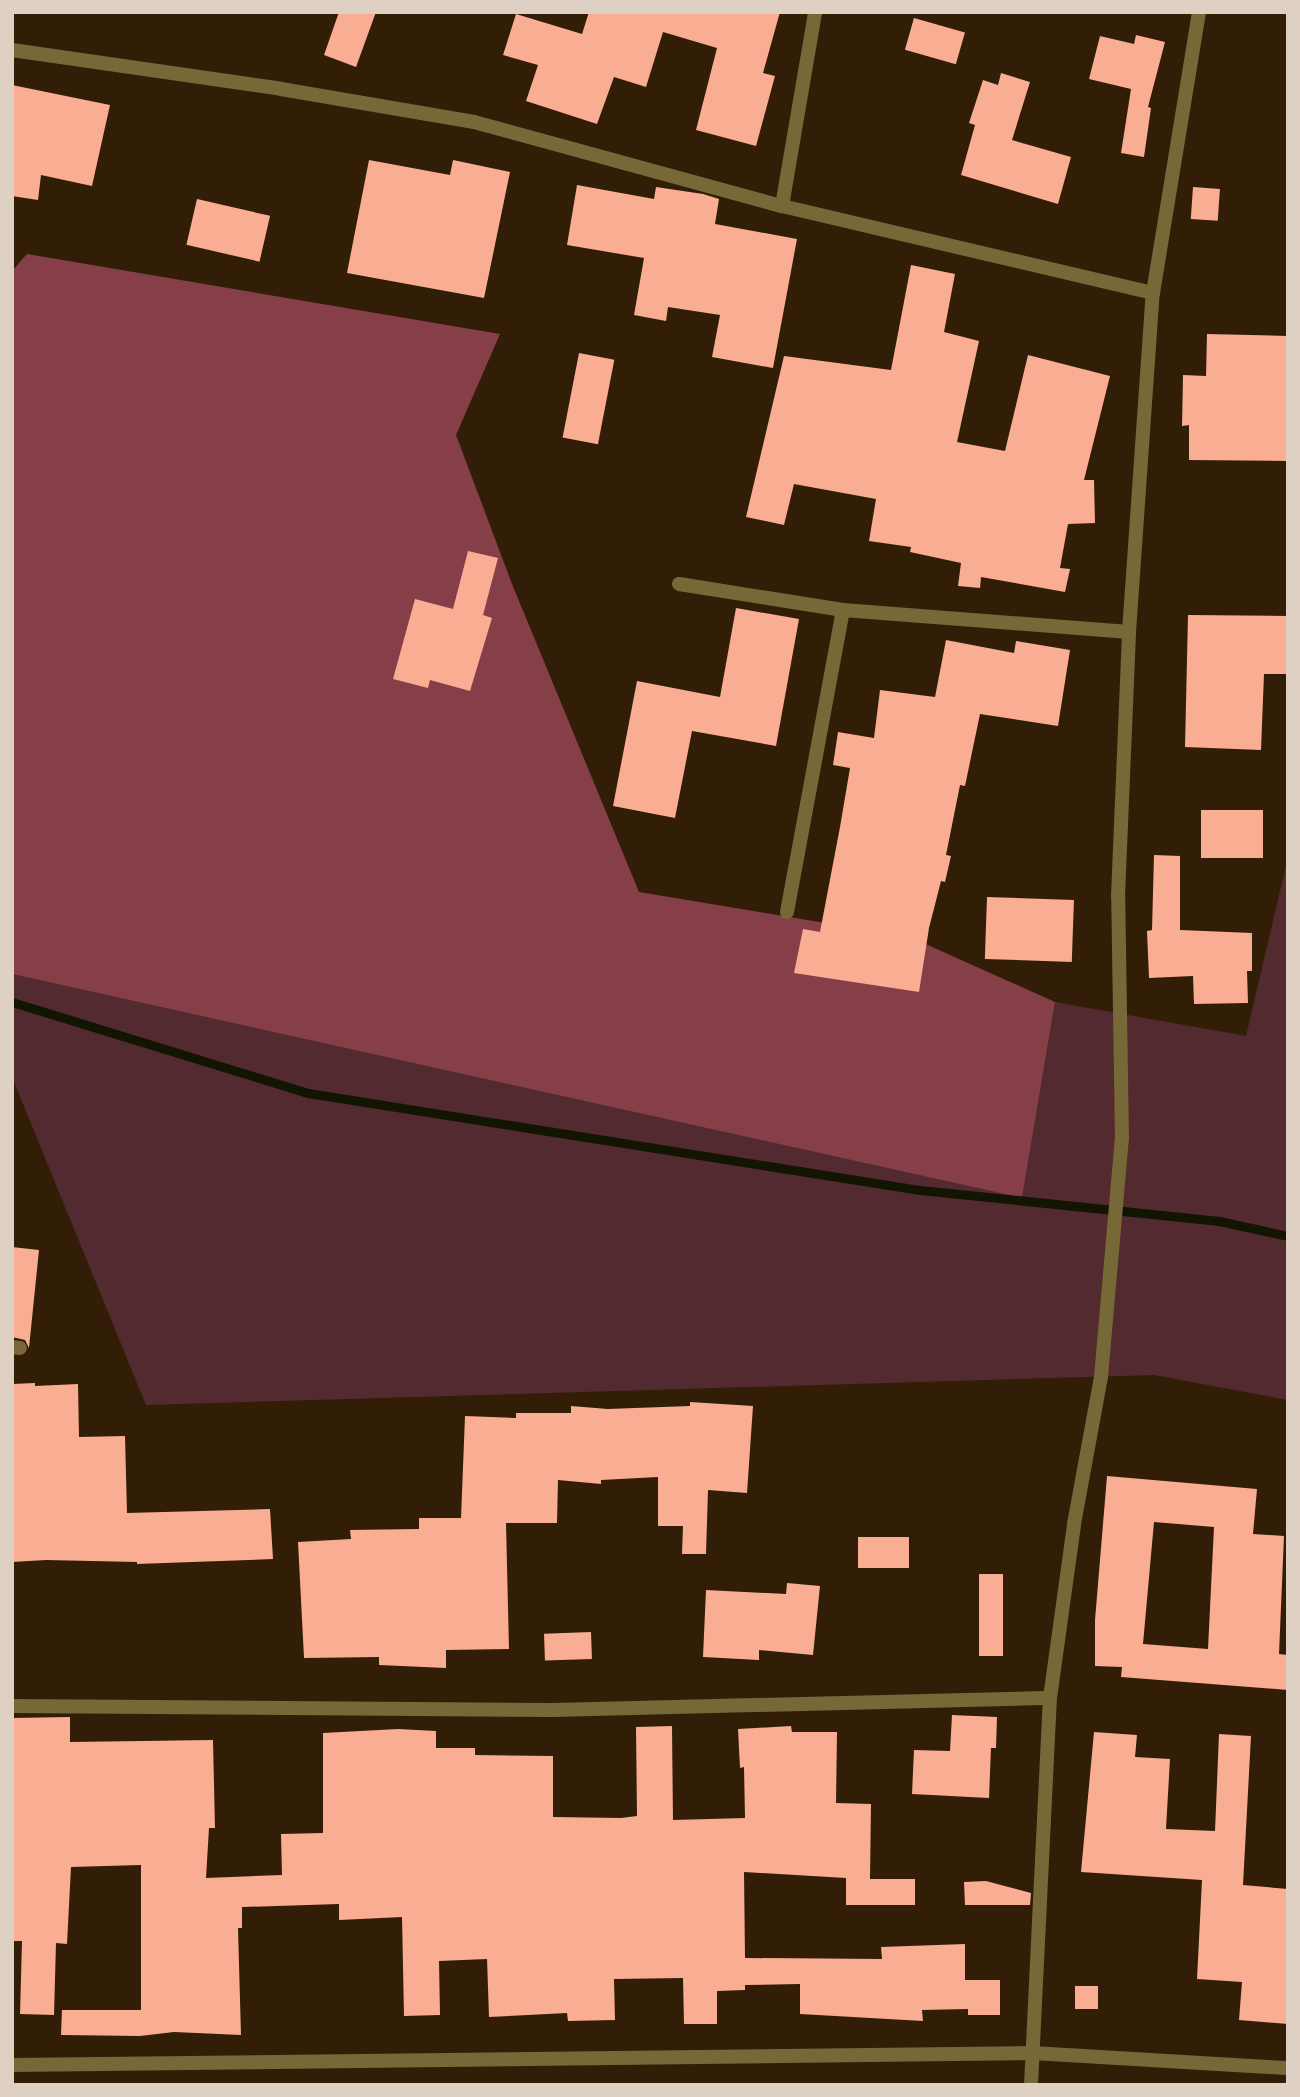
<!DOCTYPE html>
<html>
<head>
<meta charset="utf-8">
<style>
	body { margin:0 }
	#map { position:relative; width:1300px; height:2097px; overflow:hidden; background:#321e07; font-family:Karla,sans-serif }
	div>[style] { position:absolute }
	.green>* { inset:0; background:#532a2f }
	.forest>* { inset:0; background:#863f49 }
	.stream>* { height:9px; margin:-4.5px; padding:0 4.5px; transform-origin:4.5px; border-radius:4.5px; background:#111502 }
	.building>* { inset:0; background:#f9ad93; transform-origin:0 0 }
	.street>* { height:14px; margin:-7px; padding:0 7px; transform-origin:7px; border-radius:7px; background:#776837 }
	span { translate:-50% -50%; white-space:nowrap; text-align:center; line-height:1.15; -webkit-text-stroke:7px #281500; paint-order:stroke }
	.frame { position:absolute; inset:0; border:14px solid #ded0c3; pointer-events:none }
</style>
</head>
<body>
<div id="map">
	<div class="green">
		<div style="clip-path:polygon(1288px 857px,1288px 1400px,1154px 1375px,146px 1405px,12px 1077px,12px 974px,1022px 1198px,1055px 1002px,1246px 1036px)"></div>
	</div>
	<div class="forest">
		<div style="clip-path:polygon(27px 254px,500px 334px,456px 435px,512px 584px,639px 892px,910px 937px,1055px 1002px,1022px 1198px,12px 974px,12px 271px)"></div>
	</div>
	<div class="stream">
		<div style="left:12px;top:1002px;width:310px;rotate:17.1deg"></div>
		<div style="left:308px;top:1093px;width:620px;rotate:9.01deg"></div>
		<div style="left:920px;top:1190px;width:301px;rotate:5.9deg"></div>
		<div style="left:1219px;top:1221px;width:71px;rotate:12.3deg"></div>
	</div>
	<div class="building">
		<div style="clip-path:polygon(339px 12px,376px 12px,356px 67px,324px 55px)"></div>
		<div style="clip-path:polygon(589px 12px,780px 12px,763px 73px,775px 76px,756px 146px,696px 130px,717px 48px,663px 32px,646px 87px,614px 77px,597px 124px,526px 101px,538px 65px,503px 55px,516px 14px,582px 34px)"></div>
		<div style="left:914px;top:18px;width:53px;height:33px;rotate:16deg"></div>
		<div style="clip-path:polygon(1136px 35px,1165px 42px,1148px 107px,1151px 108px,1144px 157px,1121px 153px,1131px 89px,1089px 79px,1100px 36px,1134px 44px)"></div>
		<div style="clip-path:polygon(1001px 73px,1030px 82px,1012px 140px,1071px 157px,1058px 204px,961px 175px,975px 125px,969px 123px,983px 80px,998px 85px)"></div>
		<div style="clip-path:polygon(12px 85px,110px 105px,92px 186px,41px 175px,38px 200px,12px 196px)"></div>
		<div style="clip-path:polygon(369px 160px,450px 175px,453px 160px,510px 172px,484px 298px,347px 273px)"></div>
		<div style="clip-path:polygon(577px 185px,654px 199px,656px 187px,703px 194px,719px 199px,715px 224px,797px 239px,773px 368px,712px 357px,720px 315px,668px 307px,666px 321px,634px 315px,644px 258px,567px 245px)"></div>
		<div style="left:1193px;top:187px;width:27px;height:32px;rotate:4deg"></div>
		<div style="left:197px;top:199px;width:75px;height:47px;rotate:13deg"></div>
		<div style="clip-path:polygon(911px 265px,955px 274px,944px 332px,979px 341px,957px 442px,1005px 451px,1028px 355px,1110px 376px,1084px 480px,1094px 480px,1095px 523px,1068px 524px,1060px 568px,1070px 569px,1065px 592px,981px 577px,980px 588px,958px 586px,961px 563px,910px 552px,911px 547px,869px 541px,876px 499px,794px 484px,784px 525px,746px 517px,784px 356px,891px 370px)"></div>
		<div style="clip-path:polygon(1207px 334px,1288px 336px,1288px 461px,1189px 460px,1189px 425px,1182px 426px,1183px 375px,1206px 376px)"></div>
		<div style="left:579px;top:353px;width:36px;height:86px;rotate:11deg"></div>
		<div style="clip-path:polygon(468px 551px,498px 558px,483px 615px,492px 618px,470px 691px,430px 680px,428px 688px,393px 679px,415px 599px,453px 609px)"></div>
		<div style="clip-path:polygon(736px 608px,799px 619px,776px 746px,692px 731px,675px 818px,613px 806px,637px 681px,720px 697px)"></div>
		<div style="clip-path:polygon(1188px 615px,1288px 616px,1288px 674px,1264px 674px,1261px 750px,1185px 747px)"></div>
		<div style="clip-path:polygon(946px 640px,1014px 653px,1016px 641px,1070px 650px,1058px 726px,980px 714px,965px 786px,960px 785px,946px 855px,951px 856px,945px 882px,941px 881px,929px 928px,919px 992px,794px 973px,803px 929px,820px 932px,840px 827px,850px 768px,833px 765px,838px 732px,874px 738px,880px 690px,935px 697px)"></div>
		<div style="left:1201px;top:810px;width:62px;height:48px"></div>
		<div style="clip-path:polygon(1154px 855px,1180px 856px,1180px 930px,1252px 933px,1252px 971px,1247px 971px,1248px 1003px,1194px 1004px,1193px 976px,1149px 978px,1147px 931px,1152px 930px)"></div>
		<div style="left:987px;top:897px;width:87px;height:62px;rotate:2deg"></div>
		<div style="clip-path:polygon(12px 1247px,39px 1250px,29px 1348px,25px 1340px,12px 1337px)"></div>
		<div style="clip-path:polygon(35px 1383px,35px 1386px,78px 1384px,79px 1437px,125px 1436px,127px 1513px,270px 1509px,273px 1559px,137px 1564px,137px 1562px,46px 1560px,12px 1562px,12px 1384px)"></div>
		<div style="clip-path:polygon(690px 1402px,753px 1406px,747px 1493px,708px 1490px,706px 1554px,682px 1554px,683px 1526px,658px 1526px,658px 1477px,601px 1480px,601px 1484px,558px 1480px,557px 1523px,506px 1523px,509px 1649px,446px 1650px,446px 1668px,379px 1665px,379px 1657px,304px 1658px,298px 1542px,351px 1539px,350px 1530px,419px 1529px,419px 1518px,461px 1518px,465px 1416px,516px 1418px,516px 1413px,571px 1413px,571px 1406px,608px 1409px,690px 1406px)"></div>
		<div style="clip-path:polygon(evenodd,1107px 1476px,1257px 1489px,1253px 1534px,1284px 1536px,1279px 1654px,1288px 1655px,1288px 1690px,1121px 1677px,1122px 1667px,1095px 1666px,1095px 1620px,1107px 1476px,1154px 1522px,1214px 1527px,1208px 1649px,1143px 1644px,1154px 1522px)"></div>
		<div style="left:858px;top:1537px;width:51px;height:31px"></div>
		<div style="left:979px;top:1574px;width:24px;height:82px"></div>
		<div style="clip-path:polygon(787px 1583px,820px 1586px,813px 1655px,759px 1650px,759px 1660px,703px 1657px,706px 1590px,786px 1594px)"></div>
		<div style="left:591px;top:1632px;width:27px;height:47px;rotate:88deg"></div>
		<div style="clip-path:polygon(952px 1715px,997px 1717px,996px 1748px,991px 1748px,989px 1798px,912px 1794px,914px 1750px,950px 1751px)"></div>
		<div style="clip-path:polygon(70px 1717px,70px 1742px,213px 1740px,215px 1828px,209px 1828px,206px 1878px,282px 1875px,281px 1834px,323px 1833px,323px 1733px,398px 1729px,436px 1731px,436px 1748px,475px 1748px,475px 1755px,553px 1756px,553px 1817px,621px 1818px,637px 1816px,636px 1727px,672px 1726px,673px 1820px,745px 1818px,744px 1767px,740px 1768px,738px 1729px,791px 1726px,792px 1732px,837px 1732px,836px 1803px,871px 1804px,870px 1879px,915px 1879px,915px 1905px,846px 1905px,846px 1878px,744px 1872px,745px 1958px,882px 1959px,881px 1947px,965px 1944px,965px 1980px,1000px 1980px,1000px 2015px,968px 2015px,968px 2009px,922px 2010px,923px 2021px,800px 2014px,800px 1984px,745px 1985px,745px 1990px,717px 1991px,717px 2024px,684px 2024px,683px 1978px,614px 1979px,615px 2020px,568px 2021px,567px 2013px,489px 2017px,487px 1959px,439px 1961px,440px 2015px,404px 2016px,402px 1917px,339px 1920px,339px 1904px,242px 1907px,242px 1928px,238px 1928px,241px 2035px,174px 2032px,140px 2036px,61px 2035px,62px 2010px,141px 2010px,141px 1865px,71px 1867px,67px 1944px,56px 1943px,54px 2015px,20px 2014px,22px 1941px,12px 1941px,12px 1718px)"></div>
		<div style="clip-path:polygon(1094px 1732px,1137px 1735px,1135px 1757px,1170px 1759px,1166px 1829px,1215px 1831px,1219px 1734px,1251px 1736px,1243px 1885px,1288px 1889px,1288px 2024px,1239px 2020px,1242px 1982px,1197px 1979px,1202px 1880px,1081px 1872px)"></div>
		<div style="clip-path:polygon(986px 1881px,1031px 1893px,1030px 1905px,965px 1905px,964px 1882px)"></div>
		<div style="left:1075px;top:1986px;width:23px;height:23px"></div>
	</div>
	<div class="street">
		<div style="left:12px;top:50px;width:272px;rotate:8.2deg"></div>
		<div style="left:281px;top:89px;width:196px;rotate:9.7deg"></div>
		<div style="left:474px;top:122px;width:319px;rotate:15.3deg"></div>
		<div style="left:782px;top:206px;width:381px;rotate:13.2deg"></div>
		<div style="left:782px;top:206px;width:197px;rotate:-80.3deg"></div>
		<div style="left:679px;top:584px;width:166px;rotate:9deg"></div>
		<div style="left:843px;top:610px;width:287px;rotate:4.4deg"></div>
		<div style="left:787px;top:912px;width:307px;rotate:-79.5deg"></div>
		<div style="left:12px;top:1347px;width:8px;rotate:7deg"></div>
		<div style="left:12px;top:1706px;width:541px;rotate:0.42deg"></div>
		<div style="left:553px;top:1710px;width:497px;rotate:-1.4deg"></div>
		<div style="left:12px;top:2065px;width:1021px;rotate:-0.67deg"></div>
		<div style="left:1033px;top:2053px;width:255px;rotate:3.4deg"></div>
		<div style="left:1031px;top:2085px;width:387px;rotate:-87.2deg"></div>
		<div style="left:1050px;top:1698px;width:176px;rotate:-82.1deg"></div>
		<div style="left:1074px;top:1524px;width:149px;rotate:-79.6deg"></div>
		<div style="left:1101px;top:1377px;width:239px;rotate:-85deg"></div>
		<div style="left:1122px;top:1139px;width:243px;rotate:-90.9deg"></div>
		<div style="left:1118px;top:896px;width:264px;rotate:-87.6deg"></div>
		<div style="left:1129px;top:632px;width:340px;rotate:-86deg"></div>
		<div style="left:1153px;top:293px;width:285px;rotate:-80.7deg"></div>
	</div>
	<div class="frame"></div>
</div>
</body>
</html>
